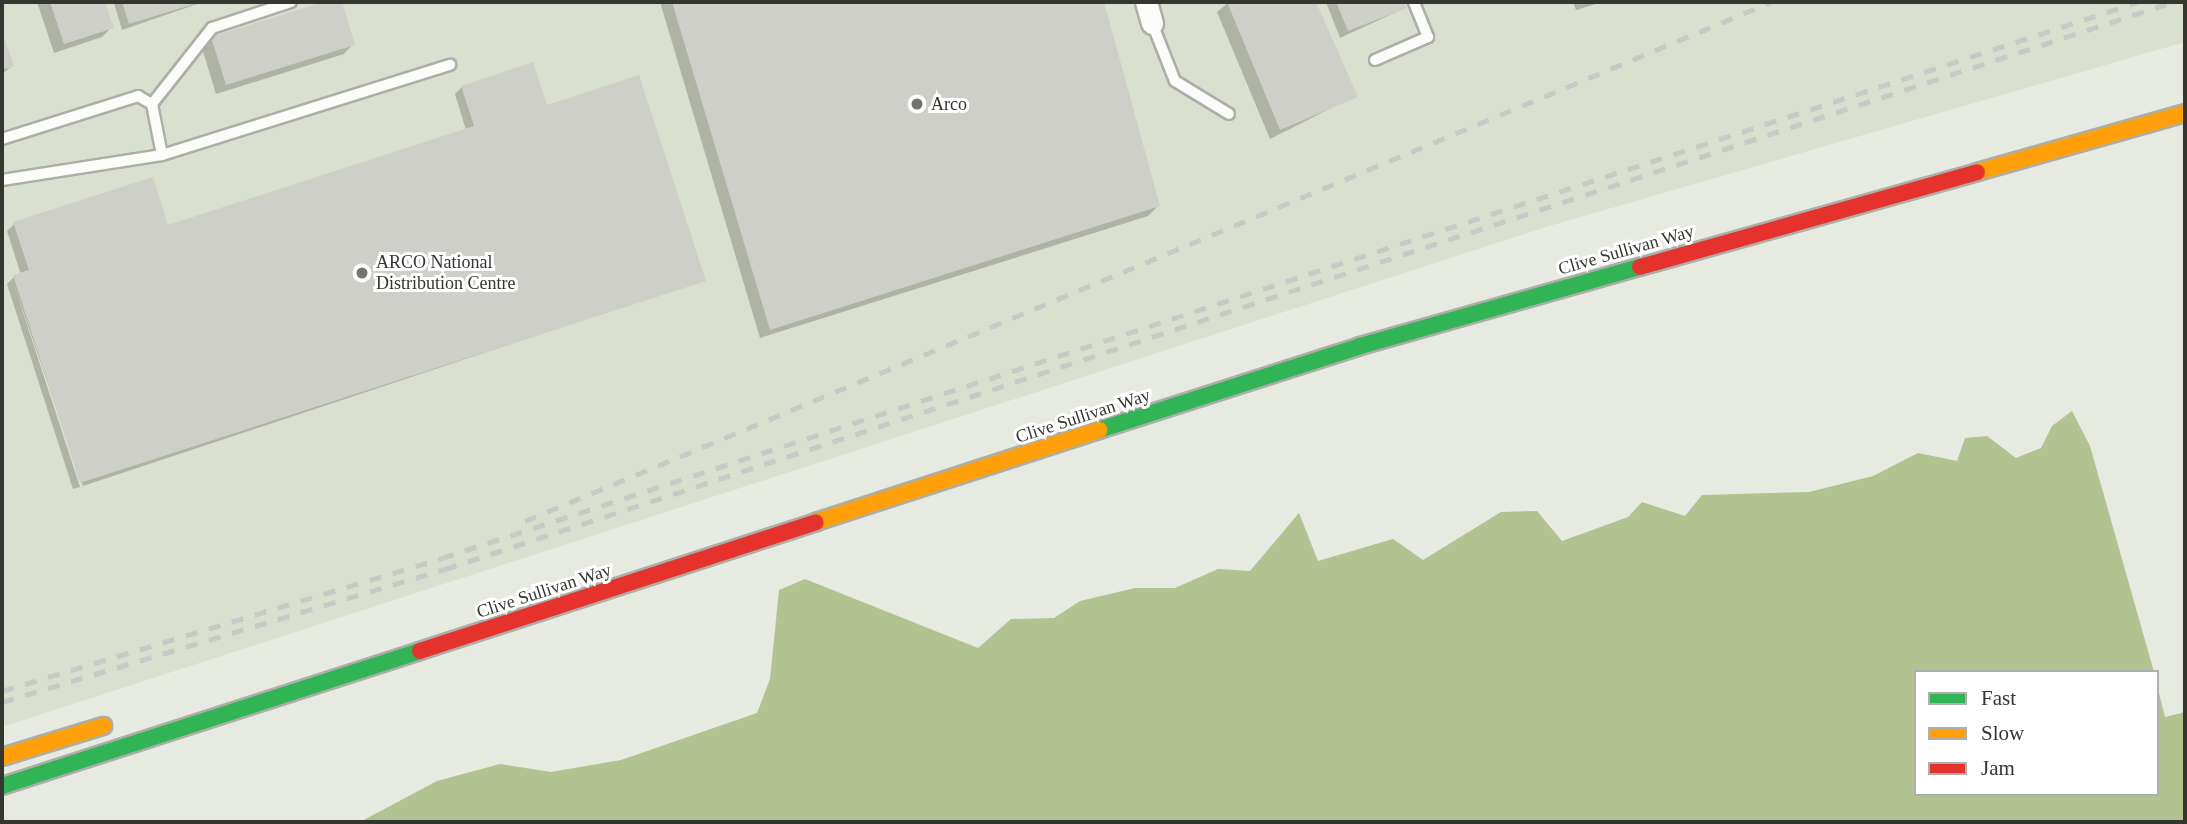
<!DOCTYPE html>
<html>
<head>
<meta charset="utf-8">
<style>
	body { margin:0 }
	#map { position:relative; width:2187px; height:824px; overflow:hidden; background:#e7eae1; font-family:Georgia,serif }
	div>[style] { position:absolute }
	.built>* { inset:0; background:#dae0cf }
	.water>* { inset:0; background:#b2c290 }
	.shadow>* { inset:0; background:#0003 }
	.building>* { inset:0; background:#cdcfc8 }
	.roads { filter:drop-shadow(2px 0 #acaea7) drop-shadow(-2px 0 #acaea7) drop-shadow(0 2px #acaea7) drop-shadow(0 -2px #acaea7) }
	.lane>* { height:10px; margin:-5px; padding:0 5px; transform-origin:5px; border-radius:5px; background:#fbfcfa }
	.street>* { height:21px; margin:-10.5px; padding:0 10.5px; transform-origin:10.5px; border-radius:10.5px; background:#fbfcfa }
	.fast>* { height:16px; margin:-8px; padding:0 8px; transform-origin:8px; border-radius:8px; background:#30b455 }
	.slow>* { height:16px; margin:-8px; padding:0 8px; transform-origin:8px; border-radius:8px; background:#ff9f0a }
	.jam>* { height:16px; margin:-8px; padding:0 8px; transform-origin:8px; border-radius:8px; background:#e5322d }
	.rail>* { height:5px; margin-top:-2.5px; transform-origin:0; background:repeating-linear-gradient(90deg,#c8cac7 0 12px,transparent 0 24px) }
	.dots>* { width:19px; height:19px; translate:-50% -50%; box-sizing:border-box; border:4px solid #fff; border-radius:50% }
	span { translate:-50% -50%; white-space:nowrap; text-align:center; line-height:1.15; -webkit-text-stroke:6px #fff; paint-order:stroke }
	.poi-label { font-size:18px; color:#34362f }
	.left { translate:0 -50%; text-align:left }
	.street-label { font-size:18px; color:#34362f }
	.frame { position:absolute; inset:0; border:4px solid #34362f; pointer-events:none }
	.legend { position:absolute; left:1914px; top:670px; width:245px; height:126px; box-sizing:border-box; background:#fff; border:2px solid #aeafac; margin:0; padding:9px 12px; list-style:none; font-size:21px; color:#34362f }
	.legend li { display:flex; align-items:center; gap:14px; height:35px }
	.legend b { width:35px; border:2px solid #aeafac }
</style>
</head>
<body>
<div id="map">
	<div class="built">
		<div style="clip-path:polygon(2px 2px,2185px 2px,2185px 42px,1546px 227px,2px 727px)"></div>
	</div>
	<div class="water">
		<div style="clip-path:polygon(2072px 411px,2090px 446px,2154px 672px,1916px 672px,1916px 794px,2157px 794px,2157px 685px,2165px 717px,2185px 712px,2185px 822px,360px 822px,437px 781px,500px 764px,551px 772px,621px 760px,757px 713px,770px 679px,779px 590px,805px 579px,978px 648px,1011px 619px,1054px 618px,1080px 601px,1135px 588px,1175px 588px,1218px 569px,1250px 571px,1299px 513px,1318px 561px,1393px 539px,1423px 560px,1501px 512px,1537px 511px,1562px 541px,1628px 517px,1642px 502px,1685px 516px,1702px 495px,1809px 492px,1873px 476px,1918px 453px,1957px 461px,1965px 438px,1987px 436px,2016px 458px,2041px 448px,2052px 426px)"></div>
	</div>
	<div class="shadow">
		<div style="clip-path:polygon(37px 2px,103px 2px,112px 27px,102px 37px,54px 53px)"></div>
		<div style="clip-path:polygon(203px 2px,122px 30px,114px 3px,114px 2px)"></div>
		<div style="clip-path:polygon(329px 2px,340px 2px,353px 44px,344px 54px,216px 94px,202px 48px,212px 38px)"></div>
		<div style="clip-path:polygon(660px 2px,1102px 2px,1158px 206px,1148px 216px,760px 338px)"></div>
		<div style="clip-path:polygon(1229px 2px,1314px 2px,1355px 96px,1270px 139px,1217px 12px)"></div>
		<div style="clip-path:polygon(1326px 2px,1402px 2px,1405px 8px,1340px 38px)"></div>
		<div style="clip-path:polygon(1573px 2px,1602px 2px,1576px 10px)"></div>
		<div style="clip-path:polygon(2px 36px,12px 66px,2px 74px)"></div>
		<div style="clip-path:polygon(462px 87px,545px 107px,704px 280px,83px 486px,12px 279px,80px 487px,73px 489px,7px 284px,14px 277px,21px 275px,7px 231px,14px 224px,167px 227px,466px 130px,455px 94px)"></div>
	</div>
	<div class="building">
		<div style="clip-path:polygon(50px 2px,105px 2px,114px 28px,64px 44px)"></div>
		<div style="clip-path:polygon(122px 2px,201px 2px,129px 24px)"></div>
		<div style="clip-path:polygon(323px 2px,342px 2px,355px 45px,226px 85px,211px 37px)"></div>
		<div style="clip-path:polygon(672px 2px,1104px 2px,1160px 206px,770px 330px)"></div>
		<div style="clip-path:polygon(1227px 2px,1316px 2px,1358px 97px,1280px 130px)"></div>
		<div style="clip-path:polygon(1336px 2px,1404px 2px,1407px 8px,1348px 31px)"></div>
		<div style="clip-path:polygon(2px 32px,14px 66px,2px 70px)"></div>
		<div style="clip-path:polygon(533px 62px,547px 105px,639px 75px,706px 281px,80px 483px,13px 275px,29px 270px,13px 222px,153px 177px,168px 225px,474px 126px,461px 86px)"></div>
	</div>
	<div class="roads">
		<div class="lane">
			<div style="left:1152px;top:23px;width:62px;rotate:68.4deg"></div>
			<div style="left:1175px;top:81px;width:63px;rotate:31.4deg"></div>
			<div style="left:1375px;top:60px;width:58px;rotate:-23.5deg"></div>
			<div style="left:1428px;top:37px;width:38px;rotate:-112deg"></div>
			<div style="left:152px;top:104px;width:97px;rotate:-51.7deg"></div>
			<div style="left:212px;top:28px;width:83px;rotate:-18.2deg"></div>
			<div style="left:2px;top:139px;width:143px;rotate:-17.5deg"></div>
			<div style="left:138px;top:96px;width:16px;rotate:30deg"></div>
			<div style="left:152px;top:104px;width:52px;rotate:78.9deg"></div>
			<div style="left:2px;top:180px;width:162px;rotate:-8.9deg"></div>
			<div style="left:162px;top:155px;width:302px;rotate:-17.4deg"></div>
		</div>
		<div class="street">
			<div style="left:1146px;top:2px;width:22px;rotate:74deg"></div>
		</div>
		<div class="fast">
			<div style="left:1099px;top:430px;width:274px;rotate:-17.8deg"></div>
			<div style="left:1360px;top:346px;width:291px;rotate:-15.8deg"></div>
			<div style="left:2px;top:786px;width:439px;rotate:-17.9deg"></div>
		</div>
		<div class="slow">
			<div style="left:1977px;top:172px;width:216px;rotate:-15.8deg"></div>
			<div style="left:816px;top:522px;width:298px;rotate:-18deg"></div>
			<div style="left:2px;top:757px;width:106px;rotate:-17.1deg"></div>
		</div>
		<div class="jam">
			<div style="left:1640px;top:267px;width:350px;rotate:-15.7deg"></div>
			<div style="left:420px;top:651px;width:416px;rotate:-18deg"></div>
		</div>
	</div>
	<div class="rail">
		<div style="left:525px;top:521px;width:1350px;rotate:-22.61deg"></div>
		<div style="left:2px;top:691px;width:460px;rotate:-16.8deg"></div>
		<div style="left:442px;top:558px;width:1785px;rotate:-18.15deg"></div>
		<div style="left:2px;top:702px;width:463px;rotate:-16.7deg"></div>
		<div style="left:445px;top:569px;width:1819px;rotate:-18.17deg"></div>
	</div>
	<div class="dots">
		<div style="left:917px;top:104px;background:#73756d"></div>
		<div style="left:362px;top:273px;background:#73756d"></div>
	</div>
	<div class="poi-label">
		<span class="left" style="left:931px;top:104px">Arco</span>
		<span class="left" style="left:376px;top:273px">ARCO National<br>Distribution Centre</span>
	</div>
	<div class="street-label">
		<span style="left:1626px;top:250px;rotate:-16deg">Clive Sullivan Way</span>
		<span style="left:1083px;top:416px;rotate:-18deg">Clive Sullivan Way</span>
		<span style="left:544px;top:591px;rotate:-18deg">Clive Sullivan Way</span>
	</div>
	<div class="frame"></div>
	<ul class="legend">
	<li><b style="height:9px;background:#30b455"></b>Fast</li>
	<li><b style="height:9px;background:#ff9f0a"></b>Slow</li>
	<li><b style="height:9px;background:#e5322d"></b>Jam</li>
	</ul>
</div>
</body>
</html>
